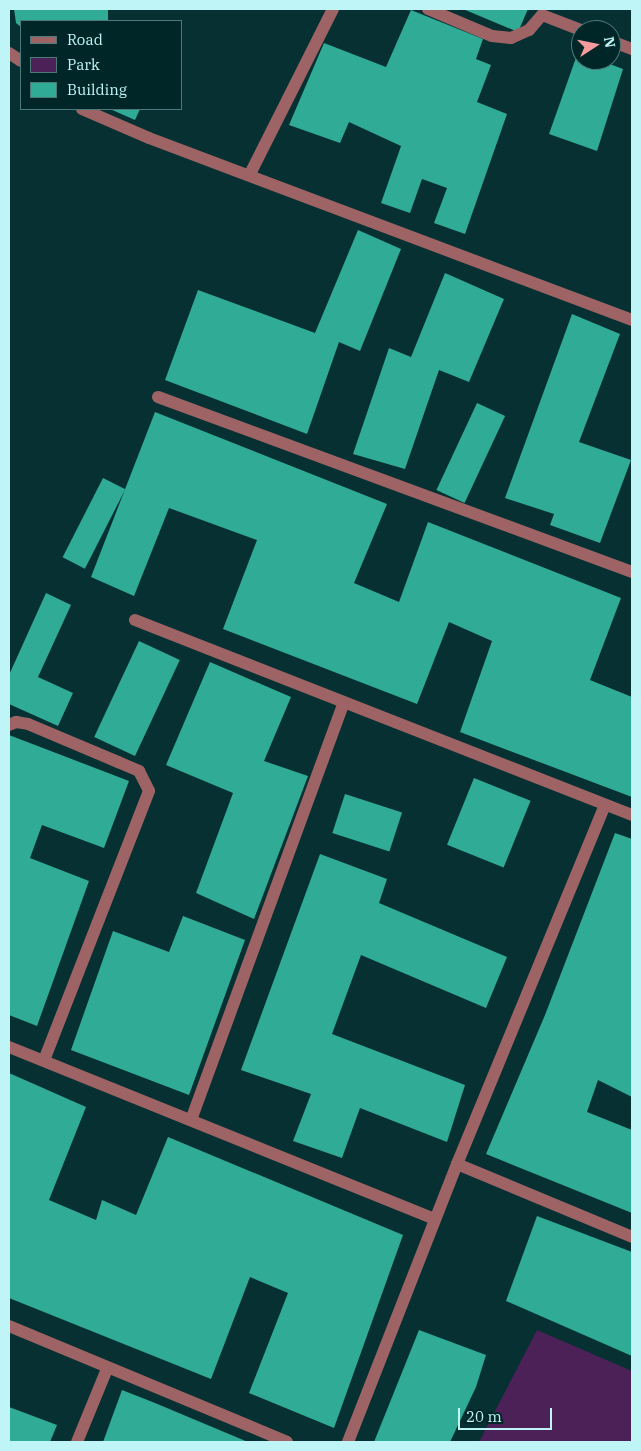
<!DOCTYPE html>
<html>
<head>
<meta charset="utf-8">
<style>
	body { margin:0 }
	#map { position:relative; width:641px; height:1451px; overflow:hidden; background:#073032; font-family:"IBM Plex Serif",serif }
	div>[style] { position:absolute }
	.green>* { inset:0; background:#4c2158 }
	.building>* { inset:0; background:#30ab95; transform-origin:0 0 }
	.minor>* { height:12px; margin:-6px; padding:0 6px; transform-origin:6px; border-radius:6px; background:#9e6364 }
	span { translate:-50% -50%; white-space:nowrap; text-align:center; line-height:1.15; -webkit-text-stroke:5px #002628; paint-order:stroke }
	.frame { position:absolute; inset:0; border:10px solid #bff5f7; pointer-events:none }
	.legend { position:absolute; left:20px; top:20px; width:162px; height:90px; box-sizing:border-box; background:#002628; border:1px solid #4c797b; margin:0; padding:6px 9px; list-style:none; font-size:15px; color:#bff5f7 }
	.legend li { display:flex; align-items:center; gap:10px; height:25px }
	.legend b { width:25px; border:1px solid #4c797b }
	.north { position:absolute; left:571px; top:20px; width:50px; height:50px; box-sizing:border-box; background:#002628; border:1px solid #4c797b; border-radius:50%; rotate:79deg; font-size:14px; font-weight:700; line-height:20px; text-align:center; color:#bff5f7 }
	.north::after { content:''; display:block; margin:auto; width:18px; height:22px; background:#f59b9d; clip-path:polygon(50% 0,100% 100%,50% 72%,0 100%) }
	.scale { position:absolute; left:458px; top:1408px; width:94px; height:22px; box-sizing:border-box; border:2px solid #bff5f7; border-top:0; padding-left:6px; font-size:15px; line-height:18px; white-space:nowrap; color:#bff5f7; -webkit-text-stroke:4px #002628; paint-order:stroke }
</style>
</head>
<body>
<div id="map">
	<div class="green">
		<div style="clip-path:polygon(537px 1330px,632px 1371px,632px 1442px,479px 1442px)"></div>
	</div>
	<div class="building">
		<div style="clip-path:polygon(14px 9px,108px 9px,108px 21px,21px 21px,21px 27px,16px 23px)"></div>
		<div style="clip-path:polygon(463px 9px,528px 9px,518px 32px)"></div>
		<div style="clip-path:polygon(411px 10px,483px 39px,476px 59px,491px 65px,477px 102px,507px 114px,465px 234px,434px 223px,447px 188px,422px 179px,410px 213px,381px 203px,401px 146px,349px 122px,340px 143px,289px 125px,324px 43px,386px 67px)"></div>
		<div style="clip-path:polygon(578px 52px,581px 53px,581px 60px,599px 60px,623px 69px,597px 151px,549px 134px)"></div>
		<div style="clip-path:polygon(110px 109px,140px 109px,135px 120px)"></div>
		<div style="clip-path:polygon(358px 230px,401px 249px,360px 351px,339px 342px,307px 434px,165px 380px,198px 290px,315px 333px)"></div>
		<div style="clip-path:polygon(445px 273px,504px 299px,469px 382px,439px 370px,405px 469px,353px 454px,389px 348px,411px 357px)"></div>
		<div style="clip-path:polygon(572px 314px,620px 334px,579px 442px,631px 460px,600px 543px,550px 525px,554px 514px,505px 498px)"></div>
		<div style="left:477px;top:403px;width:31px;height:96px;rotate:25deg"></div>
		<div style="clip-path:polygon(155px 412px,387px 504px,354px 583px,399px 602px,428px 522px,621px 598px,590px 680px,632px 697px,632px 797px,460px 732px,492px 641px,449px 622px,417px 704px,223px 629px,257px 540px,169px 508px,134px 596px,91px 577px)"></div>
		<div style="left:103px;top:478px;width:25px;height:89px;rotate:27deg"></div>
		<div style="clip-path:polygon(46px 593px,71px 605px,38px 677px,73px 693px,58px 726px,9px 704px,9px 675px)"></div>
		<div style="left:139px;top:641px;width:45px;height:106px;rotate:25deg"></div>
		<div style="clip-path:polygon(210px 662px,291px 697px,264px 761px,308px 776px,254px 919px,196px 893px,233px 793px,166px 765px)"></div>
		<div style="clip-path:polygon(9px 735px,129px 781px,104px 848px,42px 825px,30px 858px,89px 881px,37px 1026px,9px 1015px)"></div>
		<div style="left:474px;top:778px;width:61px;height:72px;rotate:22deg"></div>
		<div style="left:345px;top:794px;width:60px;height:41px;rotate:18deg"></div>
		<div style="clip-path:polygon(615px 833px,632px 839px,632px 1097px,598px 1080px,587px 1112px,632px 1130px,632px 1213px,486px 1154px,545px 1015px)"></div>
		<div style="clip-path:polygon(320px 854px,387px 879px,379px 903px,507px 957px,486px 1008px,361px 955px,332px 1034px,465px 1085px,447px 1142px,360px 1108px,342px 1158px,293px 1141px,311px 1094px,241px 1070px)"></div>
		<div style="clip-path:polygon(183px 916px,245px 940px,189px 1095px,71px 1050px,113px 931px,169px 952px)"></div>
		<div style="clip-path:polygon(9px 1073px,86px 1107px,49px 1200px,96px 1220px,102px 1200px,136px 1215px,168px 1137px,403px 1235px,334px 1428px,249px 1393px,288px 1293px,250px 1277px,211px 1379px,9px 1298px)"></div>
		<div style="clip-path:polygon(537px 1216px,632px 1252px,632px 1356px,506px 1301px)"></div>
		<div style="clip-path:polygon(419px 1330px,486px 1355px,476px 1387px,450px 1442px,374px 1442px)"></div>
		<div style="clip-path:polygon(122px 1390px,155px 1403px,248px 1442px,103px 1442px)"></div>
		<div style="clip-path:polygon(9px 1407px,57px 1425px,50px 1442px,9px 1442px)"></div>
	</div>
	<div class="minor">
		<div style="left:428px;top:9px;width:69px;rotate:22.9deg"></div>
		<div style="left:492px;top:36px;width:19px;rotate:6deg"></div>
		<div style="left:511px;top:38px;width:20px;rotate:-24deg"></div>
		<div style="left:529px;top:30px;width:20px;rotate:-49deg"></div>
		<div style="left:542px;top:15px;width:42px;rotate:21deg"></div>
		<div style="left:611px;top:41px;width:22px;rotate:21deg"></div>
		<div style="left:9px;top:53px;width:14px;rotate:34deg"></div>
		<div style="left:82px;top:109px;width:73px;rotate:23.4deg"></div>
		<div style="left:149px;top:138px;width:516px;rotate:20.65deg"></div>
		<div style="left:250px;top:174px;width:185px;rotate:-63.3deg"></div>
		<div style="left:158px;top:397px;width:505px;rotate:20.26deg"></div>
		<div style="left:135px;top:620px;width:534px;rotate:21.42deg"></div>
		<div style="left:9px;top:725px;width:8px;rotate:-23deg"></div>
		<div style="left:16px;top:722px;width:12px;rotate:9deg"></div>
		<div style="left:28px;top:724px;width:98px;rotate:22.9deg"></div>
		<div style="left:118px;top:762px;width:23px;rotate:23deg"></div>
		<div style="left:139px;top:771px;width:22px;rotate:63deg"></div>
		<div style="left:149px;top:791px;width:289px;rotate:111.3deg"></div>
		<div style="left:9px;top:1047px;width:459px;rotate:22deg"></div>
		<div style="left:191px;top:1120px;width:443px;rotate:-69.9deg"></div>
		<div style="left:457px;top:1164px;width:190px;rotate:22.6deg"></div>
		<div style="left:9px;top:1326px;width:301px;rotate:22.6deg"></div>
		<div style="left:77px;top:1442px;width:79px;rotate:-67.7deg"></div>
		<div style="left:348px;top:1442px;width:299px;rotate:-68.6deg"></div>
		<div style="left:457px;top:1164px;width:388px;rotate:-67.6deg"></div>
	</div>
	<div class="frame"></div>
	<ul class="legend">
	<li><b style="height:6px;background:#9e6364"></b>Road</li>
	<li><b style="height:14px;background:#4c2158"></b>Park</li>
	<li><b style="height:14px;background:#30ab95"></b>Building</li>
	</ul>
	<div class="north">N</div>
	<div class="scale">20 m</div>
</div>
</body>
</html>
